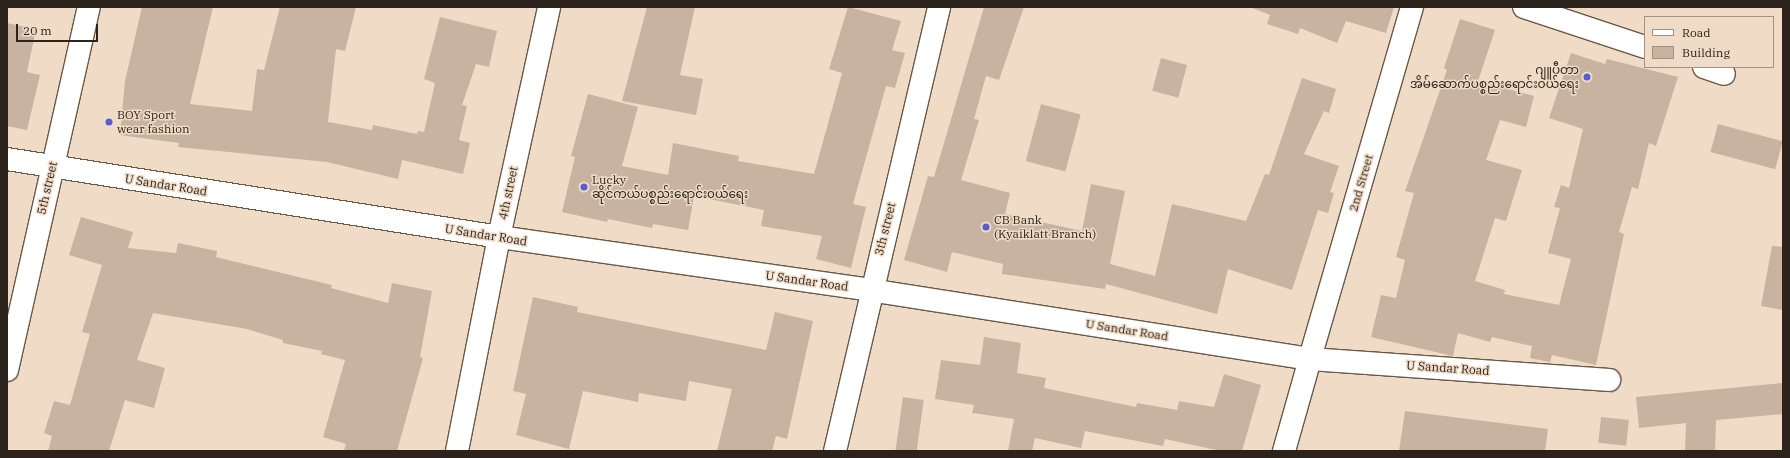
<!DOCTYPE html>
<html>
<head>
<meta charset="utf-8">
<style>
	body { margin:0 }
	#map { position:relative; width:1790px; height:458px; overflow:hidden; background:#f0dbc7; font-family:"IBM Plex Serif","Noto Sans Myanmar",serif }
	div>[style] { position:absolute }
	.building>* { inset:0; background:#c7b39f; transform-origin:0 0 }
	.roads { filter:drop-shadow(1px 0 #6a5847) drop-shadow(-1px 0 #6a5847) drop-shadow(0 1px #6a5847) drop-shadow(0 -1px #6a5847) }
	.minor>* { height:22px; margin:-11px; padding:0 11px; transform-origin:11px; border-radius:11px; background:#fff }
	.primary>* { height:22px; margin:-11px; padding:0 11px; transform-origin:11px; border-radius:11px; background:#fff }
	.dots>* { width:11px; height:11px; translate:-50% -50%; box-sizing:border-box; border:2px solid #f0dbc7; border-radius:50% }
	span { translate:-50% -50%; white-space:nowrap; text-align:center; line-height:1.15; -webkit-text-stroke:3px #f0dbc7; paint-order:stroke }
	.poi-label { font-size:12px; color:#2c241c }
	.right { translate:-100% -50%; text-align:right }
	.left { translate:0 -50%; text-align:left }
	.street-label { font-size:12px; color:#2c241c }
	.frame { position:absolute; inset:0; border:8px solid #2c241c; pointer-events:none }
	.legend { position:absolute; left:1644px; top:16px; width:130px; height:52px; box-sizing:border-box; background:#f0dbc7; border:1px solid #a29283; margin:0; padding:5px 7px; list-style:none; font-size:12px; color:#2c241c }
	.legend li { display:flex; align-items:center; gap:8px; height:20px }
	.legend b { width:20px; border:1px solid #a29283 }
	.scale { position:absolute; left:16px; top:24px; width:82px; height:18px; box-sizing:border-box; border:2px solid #2c241c; border-top:0; padding-left:5px; font-size:12px; line-height:14px; white-space:nowrap; color:#2c241c; -webkit-text-stroke:3px #f0dbc7; paint-order:stroke }
</style>
</head>
<body>
<div id="map">
	<div class="building">
		<div style="clip-path:polygon(142px 7px,213px 7px,190px 104px,252px 111px,257px 69px,264px 70px,280px 7px,356px 7px,345px 51px,336px 49px,328px 122px,372px 130px,373px 125px,417px 134px,418px 131px,424px 132px,435px 83px,424px 79px,440px 17px,497px 31px,489px 67px,476px 64px,462px 105px,467px 106px,459px 140px,470px 143px,463px 174px,402px 160px,398px 179px,327px 162px,178px 147px,179px 143px,120px 135px,125px 81px)"></div>
		<div style="clip-path:polygon(647px 7px,695px 7px,680px 75px,703px 79px,696px 115px,622px 101px)"></div>
		<div style="clip-path:polygon(848px 7px,901px 21px,892px 50px,905px 53px,895px 88px,886px 86px,853px 204px,866px 207px,851px 268px,816px 259px,822px 236px,761px 226px,764px 210px,694px 196px,688px 230px,653px 224px,652px 228px,608px 219px,607px 222px,562px 212px,575px 157px,571px 156px,588px 94px,638px 107px,622px 166px,668px 175px,673px 143px,739px 156px,738px 161px,814px 174px,842px 73px,829px 69px)"></div>
		<div style="clip-path:polygon(984px 7px,1024px 7px,999px 80px,986px 76px,974px 119px,979px 120px,961px 180px,1010px 193px,1005px 214px,1082px 231px,1091px 184px,1125px 191px,1110px 264px,1155px 276px,1172px 204px,1246px 221px,1265px 174px,1269px 175px,1302px 78px,1336px 89px,1329px 113px,1324px 111px,1304px 154px,1339px 166px,1330px 192px,1334px 193px,1328px 213px,1318px 210px,1292px 290px,1228px 269px,1217px 314px,1106px 284px,1105px 289px,1002px 274px,1003px 264px,952px 252px,947px 272px,904px 260px,928px 176px,934px 177px)"></div>
		<div style="clip-path:polygon(1250px 7px,1394px 7px,1386px 33px,1346px 21px,1337px 43px,1300px 28px,1298px 34px,1267px 24px,1270px 15px)"></div>
		<div style="clip-path:polygon(1460px 19px,1495px 30px,1478px 81px,1534px 96px,1526px 127px,1500px 120px,1486px 160px,1522px 170px,1506px 221px,1495px 218px,1475px 281px,1505px 290px,1504px 294px,1559px 305px,1571px 259px,1548px 253px,1560px 208px,1554px 207px,1561px 185px,1569px 188px,1583px 129px,1549px 118px,1571px 53px,1605px 64px,1607px 59px,1678px 77px,1656px 146px,1649px 143px,1638px 189px,1632px 187px,1619px 232px,1624px 234px,1596px 365px,1552px 355px,1550px 362px,1530px 358px,1532px 346px,1492px 337px,1490px 342px,1458px 333px,1453px 356px,1371px 337px,1381px 295px,1396px 298px,1405px 260px,1396px 257px,1414px 193px,1405px 191px,1447px 70px,1444px 68px)"></div>
		<div style="clip-path:polygon(7px 23px,36px 29px,27px 72px,40px 75px,27px 130px,7px 126px)"></div>
		<div style="left:1161px;top:58px;width:27px;height:34px;rotate:15deg"></div>
		<div style="left:1041px;top:104px;width:41px;height:59px;rotate:15deg"></div>
		<div style="left:1718px;top:124px;width:67px;height:29px;rotate:15deg"></div>
		<div style="clip-path:polygon(81px 217px,133px 232px,128px 248px,176px 253px,178px 243px,217px 251px,216px 257px,332px 285px,331px 288px,388px 303px,392px 283px,432px 291px,420px 357px,423px 358px,397px 451px,344px 451px,346px 444px,323px 437px,345px 360px,321px 354px,322px 351px,283px 343px,283px 340px,247px 329px,153px 313px,137px 360px,165px 368px,154px 408px,125px 400px,109px 451px,48px 451px,52px 436px,44px 433px,54px 401px,70px 405px,90px 334px,82px 332px,102px 265px,69px 255px)"></div>
		<div style="clip-path:polygon(1772px 246px,1783px 247px,1783px 310px,1761px 306px)"></div>
		<div style="clip-path:polygon(533px 297px,578px 307px,577px 312px,766px 350px,775px 312px,813px 321px,787px 439px,776px 436px,772px 451px,717px 451px,732px 389px,689px 381px,686px 401px,639px 393px,638px 402px,583px 391px,569px 449px,516px 435px,526px 394px,513px 391px)"></div>
		<div style="clip-path:polygon(984px 337px,1021px 343px,1017px 373px,1046px 378px,1044px 388px,1136px 407px,1137px 403px,1177px 410px,1179px 401px,1214px 407px,1224px 374px,1261px 385px,1242px 451px,1221px 451px,1165px 439px,1163px 446px,1085px 431px,1081px 448px,1035px 438px,1032px 451px,1008px 451px,1014px 419px,972px 413px,974px 405px,935px 399px,941px 360px,980px 365px)"></div>
		<div style="clip-path:polygon(1783px 383px,1783px 414px,1716px 420px,1715px 451px,1685px 451px,1686px 423px,1639px 428px,1636px 397px)"></div>
		<div style="left:903px;top:397px;width:21px;height:54px;rotate:8deg"></div>
		<div style="clip-path:polygon(1405px 411px,1548px 429px,1545px 451px,1399px 451px)"></div>
		<div style="left:1601px;top:417px;width:28px;height:26px;rotate:6deg"></div>
	</div>
	<div class="roads">
		<div class="minor">
			<div style="left:1412px;top:7px;width:366px;rotate:106.2deg"></div>
			<div style="left:1310px;top:359px;width:300px;rotate:4deg"></div>
			<div style="left:1524px;top:7px;width:127px;rotate:18.3deg"></div>
			<div style="left:1704px;top:67px;width:21px;rotate:19deg"></div>
			<div style="left:7px;top:370px;width:372px;rotate:-77.3deg"></div>
			<div style="left:457px;top:451px;width:218px;rotate:-78.9deg"></div>
			<div style="left:499px;top:237px;width:235px;rotate:-77.7deg"></div>
			<div style="left:835px;top:451px;width:456px;rotate:-76.8deg"></div>
		</div>
		<div class="primary">
			<div style="left:7px;top:159px;width:498px;rotate:9deg"></div>
			<div style="left:499px;top:237px;width:375px;rotate:8.1deg"></div>
			<div style="left:870px;top:290px;width:445px;rotate:8.9deg"></div>
			<div style="left:1310px;top:359px;width:96px;rotate:105.8deg"></div>
		</div>
	</div>
	<div class="dots">
		<div style="left:1587px;top:77px;background:#575dd4"></div>
		<div style="left:109px;top:122px;background:#575dd4"></div>
		<div style="left:584px;top:187px;background:#575dd4"></div>
		<div style="left:986px;top:227px;background:#575dd4"></div>
	</div>
	<div class="poi-label">
		<span class="right" style="left:1579px;top:77px">ဂျူပီတာ<br>အိမ်ဆောက်ပစ္စည်းရောင်းဝယ်ရေး</span>
		<span class="left" style="left:117px;top:122px">BOY Sport<br>wear fashion</span>
		<span class="left" style="left:592px;top:187px">Lucky<br>ဆိုင်ကယ်ပစ္စည်းရောင်း၀ယ်ရေး</span>
		<span class="left" style="left:994px;top:227px">CB Bank<br>(Kyaiklatt Branch)</span>
	</div>
	<div class="street-label">
		<span style="left:1361px;top:183px;rotate:-74deg">2nd Street</span>
		<span style="left:166px;top:185px;rotate:9deg">U Sandar Road</span>
		<span style="left:47px;top:188px;rotate:-77deg">5th street</span>
		<span style="left:508px;top:193px;rotate:-78deg">4th street</span>
		<span style="left:885px;top:229px;rotate:-76deg">3th street</span>
		<span style="left:486px;top:235px;rotate:9deg">U Sandar Road</span>
		<span style="left:807px;top:281px;rotate:8deg">U Sandar Road</span>
		<span style="left:1127px;top:330px;rotate:9deg">U Sandar Road</span>
		<span style="left:1448px;top:368px;rotate:4deg">U Sandar Road</span>
	</div>
	<div class="frame"></div>
	<ul class="legend">
	<li><b style="height:5px;background:#fff"></b>Road</li>
	<li><b style="height:11px;background:#c7b39f"></b>Building</li>
	</ul>
	<div class="scale">20 m</div>
</div>
</body>
</html>
